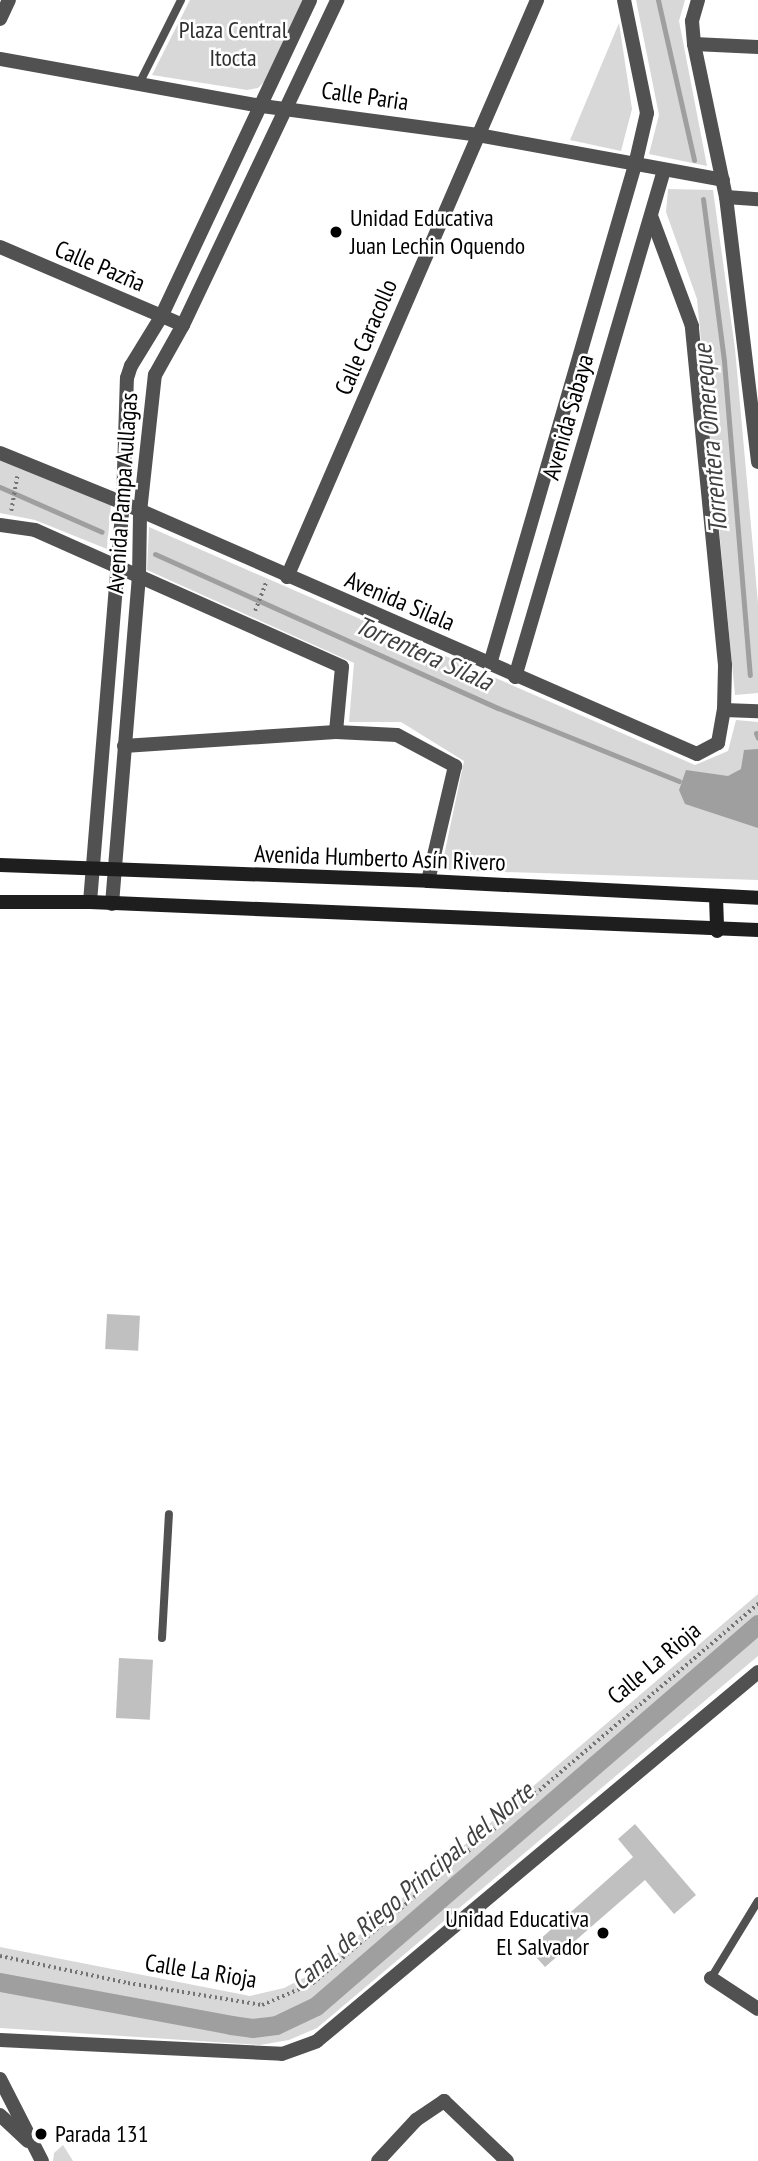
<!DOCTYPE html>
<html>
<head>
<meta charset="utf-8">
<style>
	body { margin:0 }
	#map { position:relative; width:758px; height:2161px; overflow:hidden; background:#fff; font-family:"PT Sans Narrow",sans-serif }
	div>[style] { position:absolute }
	.green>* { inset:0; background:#d8d8d8 }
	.water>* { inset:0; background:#9f9f9f }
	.stream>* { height:5px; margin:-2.5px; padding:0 2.5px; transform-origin:2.5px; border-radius:2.5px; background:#9f9f9f }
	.canal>* { height:19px; margin:-9.5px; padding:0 9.5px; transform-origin:9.5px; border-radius:9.5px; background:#9f9f9f }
	.building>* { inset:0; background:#c0c0c0; transform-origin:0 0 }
	.path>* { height:3.5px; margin-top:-1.75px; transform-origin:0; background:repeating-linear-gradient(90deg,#737373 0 2px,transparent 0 5.5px) }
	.lane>* { height:8px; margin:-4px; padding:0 4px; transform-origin:4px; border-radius:4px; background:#515151 }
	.street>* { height:14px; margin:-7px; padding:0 7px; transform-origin:7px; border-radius:7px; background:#515151 }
	.secondary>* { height:14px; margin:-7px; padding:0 7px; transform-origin:7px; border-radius:7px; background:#1e1e1e }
	.dots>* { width:19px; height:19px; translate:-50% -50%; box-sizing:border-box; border:4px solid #fff; border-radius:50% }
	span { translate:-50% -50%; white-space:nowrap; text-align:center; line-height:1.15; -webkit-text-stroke:5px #fff; paint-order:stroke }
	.park-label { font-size:24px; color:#2f2f2f }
	.street-label { font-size:24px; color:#000 }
	.poi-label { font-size:24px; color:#000 }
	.left { translate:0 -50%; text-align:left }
	.right { translate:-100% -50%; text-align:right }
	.water-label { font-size:26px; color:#404040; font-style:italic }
</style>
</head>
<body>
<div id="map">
	<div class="green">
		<div style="clip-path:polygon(190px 0,306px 0,265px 81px,258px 88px,247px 90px,152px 75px)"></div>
		<div style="clip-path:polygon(636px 0,685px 0,679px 21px,707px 166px,649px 154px,659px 115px)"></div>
		<div style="clip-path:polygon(619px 23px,632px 109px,621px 151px,570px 140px)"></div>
		<div style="clip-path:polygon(668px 189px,713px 190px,735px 349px,758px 603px,758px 693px,735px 695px,697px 299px,666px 212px)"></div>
		<div style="clip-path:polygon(0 458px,111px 504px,107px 549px,35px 520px,0 513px)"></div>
		<div style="clip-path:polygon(149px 527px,695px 765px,728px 751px,736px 720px,758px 722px,758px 880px,441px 870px,464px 761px,401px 722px,349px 722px,354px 663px,147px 570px)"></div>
		<div style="clip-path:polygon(758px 1594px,758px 1656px,317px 2028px,289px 2040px,260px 2045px,0 2028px,0 1947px,250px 1996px,284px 1988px,317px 1971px)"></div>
		<div style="clip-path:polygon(63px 2145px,73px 2161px,53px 2161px,54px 2153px)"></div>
	</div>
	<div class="water">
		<div style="clip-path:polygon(758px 749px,758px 828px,685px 804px,679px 790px,686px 770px,728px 776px,741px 769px,744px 750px)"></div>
	</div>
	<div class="stream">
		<div style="left:658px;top:0;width:164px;rotate:77.3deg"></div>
		<div style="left:703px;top:199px;width:163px;rotate:82.6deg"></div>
		<div style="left:724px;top:361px;width:315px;rotate:85.3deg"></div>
		<div style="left:0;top:487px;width:111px;rotate:23.8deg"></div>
		<div style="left:155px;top:554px;width:376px;rotate:24.2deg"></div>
		<div style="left:498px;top:708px;width:195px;rotate:22deg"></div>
		<div style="left:756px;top:733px;width:5px;rotate:68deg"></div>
	</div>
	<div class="canal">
		<div style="left:0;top:1982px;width:235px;rotate:10.5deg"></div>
		<div style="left:231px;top:2025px;width:21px;rotate:8deg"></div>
		<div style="left:252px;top:2028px;width:24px;rotate:-7deg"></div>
		<div style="left:276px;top:2025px;width:44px;rotate:-25.4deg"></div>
		<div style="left:316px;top:2006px;width:584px;rotate:-40.84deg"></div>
	</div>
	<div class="building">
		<div style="left:107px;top:1314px;width:33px;height:35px;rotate:3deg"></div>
		<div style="left:119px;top:1658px;width:34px;height:60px;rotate:3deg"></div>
		<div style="clip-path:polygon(635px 1824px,696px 1895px,674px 1914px,645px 1880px,545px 1967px,529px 1949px,633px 1857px,618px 1839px)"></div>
	</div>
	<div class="path">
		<div style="left:11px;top:511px;width:35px;rotate:-80deg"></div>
		<div style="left:255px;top:611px;width:30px;rotate:-69deg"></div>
		<div style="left:0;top:1956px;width:131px;rotate:11.9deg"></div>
		<div style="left:128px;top:1983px;width:136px;rotate:9.3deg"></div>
		<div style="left:262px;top:2005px;width:56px;rotate:-23.3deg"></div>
		<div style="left:313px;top:1983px;width:585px;rotate:-40.42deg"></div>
	</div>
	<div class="lane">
		<div style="left:138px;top:86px;width:96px;rotate:-63.4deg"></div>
		<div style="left:162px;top:1638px;width:124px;rotate:-86.8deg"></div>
		<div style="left:711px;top:1978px;width:90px;rotate:-58.6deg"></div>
	</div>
	<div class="street">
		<div style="left:698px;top:0;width:22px;rotate:106deg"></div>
		<div style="left:692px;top:21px;width:23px;rotate:85deg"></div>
		<div style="left:694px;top:44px;width:156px;rotate:78.2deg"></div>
		<div style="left:726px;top:197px;width:267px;rotate:83.1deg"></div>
		<div style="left:0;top:19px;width:21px;rotate:-65deg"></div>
		<div style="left:694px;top:44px;width:64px;rotate:2.7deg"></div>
		<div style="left:0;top:59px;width:266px;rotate:10.2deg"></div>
		<div style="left:262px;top:106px;width:218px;rotate:7.6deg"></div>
		<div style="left:478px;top:135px;width:249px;rotate:10.4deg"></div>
		<div style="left:726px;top:197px;width:32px;rotate:4deg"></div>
		<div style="left:0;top:247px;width:199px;rotate:23.1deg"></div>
		<div style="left:0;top:453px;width:133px;rotate:22.1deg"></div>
		<div style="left:123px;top:503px;width:626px;rotate:23.62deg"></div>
		<div style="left:697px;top:754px;width:24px;rotate:-28deg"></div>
		<div style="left:718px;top:743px;width:34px;rotate:-80deg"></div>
		<div style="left:724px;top:710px;width:45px;rotate:-88.7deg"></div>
		<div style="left:725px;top:665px;width:341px;rotate:-95.6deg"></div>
		<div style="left:692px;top:326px;width:117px;rotate:-110.4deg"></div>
		<div style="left:0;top:525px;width:35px;rotate:8deg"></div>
		<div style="left:35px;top:530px;width:336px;rotate:24deg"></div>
		<div style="left:342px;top:667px;width:65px;rotate:95.3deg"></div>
		<div style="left:287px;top:577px;width:629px;rotate:-66.57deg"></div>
		<div style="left:490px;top:664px;width:520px;rotate:-73.8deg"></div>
		<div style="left:635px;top:165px;width:53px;rotate:-77deg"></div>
		<div style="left:647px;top:113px;width:115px;rotate:-101.5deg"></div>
		<div style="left:515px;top:677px;width:528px;rotate:-73.62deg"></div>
		<div style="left:724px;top:710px;width:34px;rotate:2deg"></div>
		<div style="left:124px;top:746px;width:212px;rotate:-3.8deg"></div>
		<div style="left:336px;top:732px;width:61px;rotate:2.8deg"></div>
		<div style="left:397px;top:735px;width:66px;rotate:28.1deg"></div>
		<div style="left:455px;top:766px;width:118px;rotate:103.2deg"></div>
		<div style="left:90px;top:902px;width:400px;rotate:-85.3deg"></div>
		<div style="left:123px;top:503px;width:125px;rotate:-88.2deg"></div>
		<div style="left:127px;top:378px;width:13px;rotate:-72deg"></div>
		<div style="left:131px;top:366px;width:57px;rotate:-58.5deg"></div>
		<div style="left:161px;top:317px;width:350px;rotate:-64.8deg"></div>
		<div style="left:112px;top:904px;width:327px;rotate:-85.3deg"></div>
		<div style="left:139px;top:578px;width:66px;rotate:-89.1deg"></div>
		<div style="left:140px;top:512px;width:138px;rotate:-83.8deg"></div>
		<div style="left:155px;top:375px;width:57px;rotate:-60.8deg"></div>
		<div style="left:183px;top:325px;width:360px;rotate:-64.6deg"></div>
		<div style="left:711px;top:1978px;width:56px;rotate:33.4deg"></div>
		<div style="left:0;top:2040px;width:282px;rotate:2.8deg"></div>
		<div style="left:282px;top:2054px;width:37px;rotate:-20deg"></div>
		<div style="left:317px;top:2041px;width:575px;rotate:-39.92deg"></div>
		<div style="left:0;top:2079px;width:92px;rotate:62.9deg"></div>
		<div style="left:0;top:2115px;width:38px;rotate:43deg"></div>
		<div style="left:378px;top:2161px;width:56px;rotate:-47.2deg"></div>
		<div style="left:416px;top:2120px;width:34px;rotate:-34deg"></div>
		<div style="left:444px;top:2101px;width:87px;rotate:43.6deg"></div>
	</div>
	<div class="secondary">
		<div style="left:0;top:865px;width:428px;rotate:2.1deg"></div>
		<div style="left:428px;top:881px;width:330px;rotate:2.9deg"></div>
		<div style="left:716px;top:897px;width:34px;rotate:88deg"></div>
		<div style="left:0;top:902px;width:90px"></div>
		<div style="left:90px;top:902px;width:669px;rotate:2.4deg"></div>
	</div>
	<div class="dots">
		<div style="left:336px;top:232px;background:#000"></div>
		<div style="left:603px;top:1933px;background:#000"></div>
		<div style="left:41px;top:2134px;background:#000"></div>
	</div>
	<div class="park-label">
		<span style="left:233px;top:44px">Plaza Central<br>Itocta</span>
	</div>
	<div class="street-label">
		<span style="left:365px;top:96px;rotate:8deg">Calle Paria</span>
		<span style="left:100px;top:266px;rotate:23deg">Calle Pazña</span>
		<span style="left:366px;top:337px;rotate:-67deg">Calle Caracollo</span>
		<span style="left:568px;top:417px;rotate:-74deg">Avenida Sabaya</span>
		<span style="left:122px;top:493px;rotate:-86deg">Avenida Pampa Aullagas</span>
		<span style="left:400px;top:601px;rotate:23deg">Avenida Silala</span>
		<span style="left:380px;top:858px;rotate:2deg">Avenida Humberto Asín Rivero</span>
		<span style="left:654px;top:1663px;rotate:-40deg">Calle La Rioja</span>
		<span style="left:201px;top:1971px;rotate:9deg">Calle La Rioja</span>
	</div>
	<div class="poi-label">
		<span class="left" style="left:350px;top:232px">Unidad Educativa<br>Juan Lechin Oquendo</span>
		<span class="right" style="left:589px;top:1933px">Unidad Educativa<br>El Salvador</span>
		<span class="left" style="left:55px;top:2134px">Parada 131</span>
	</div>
	<div class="water-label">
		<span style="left:710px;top:439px;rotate:-95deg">Torrentera Omereque</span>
		<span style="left:424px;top:653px;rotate:24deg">Torrentera Silala</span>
		<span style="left:412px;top:1886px;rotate:-40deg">Canal de Riego Principal del Norte</span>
	</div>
</div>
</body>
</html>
